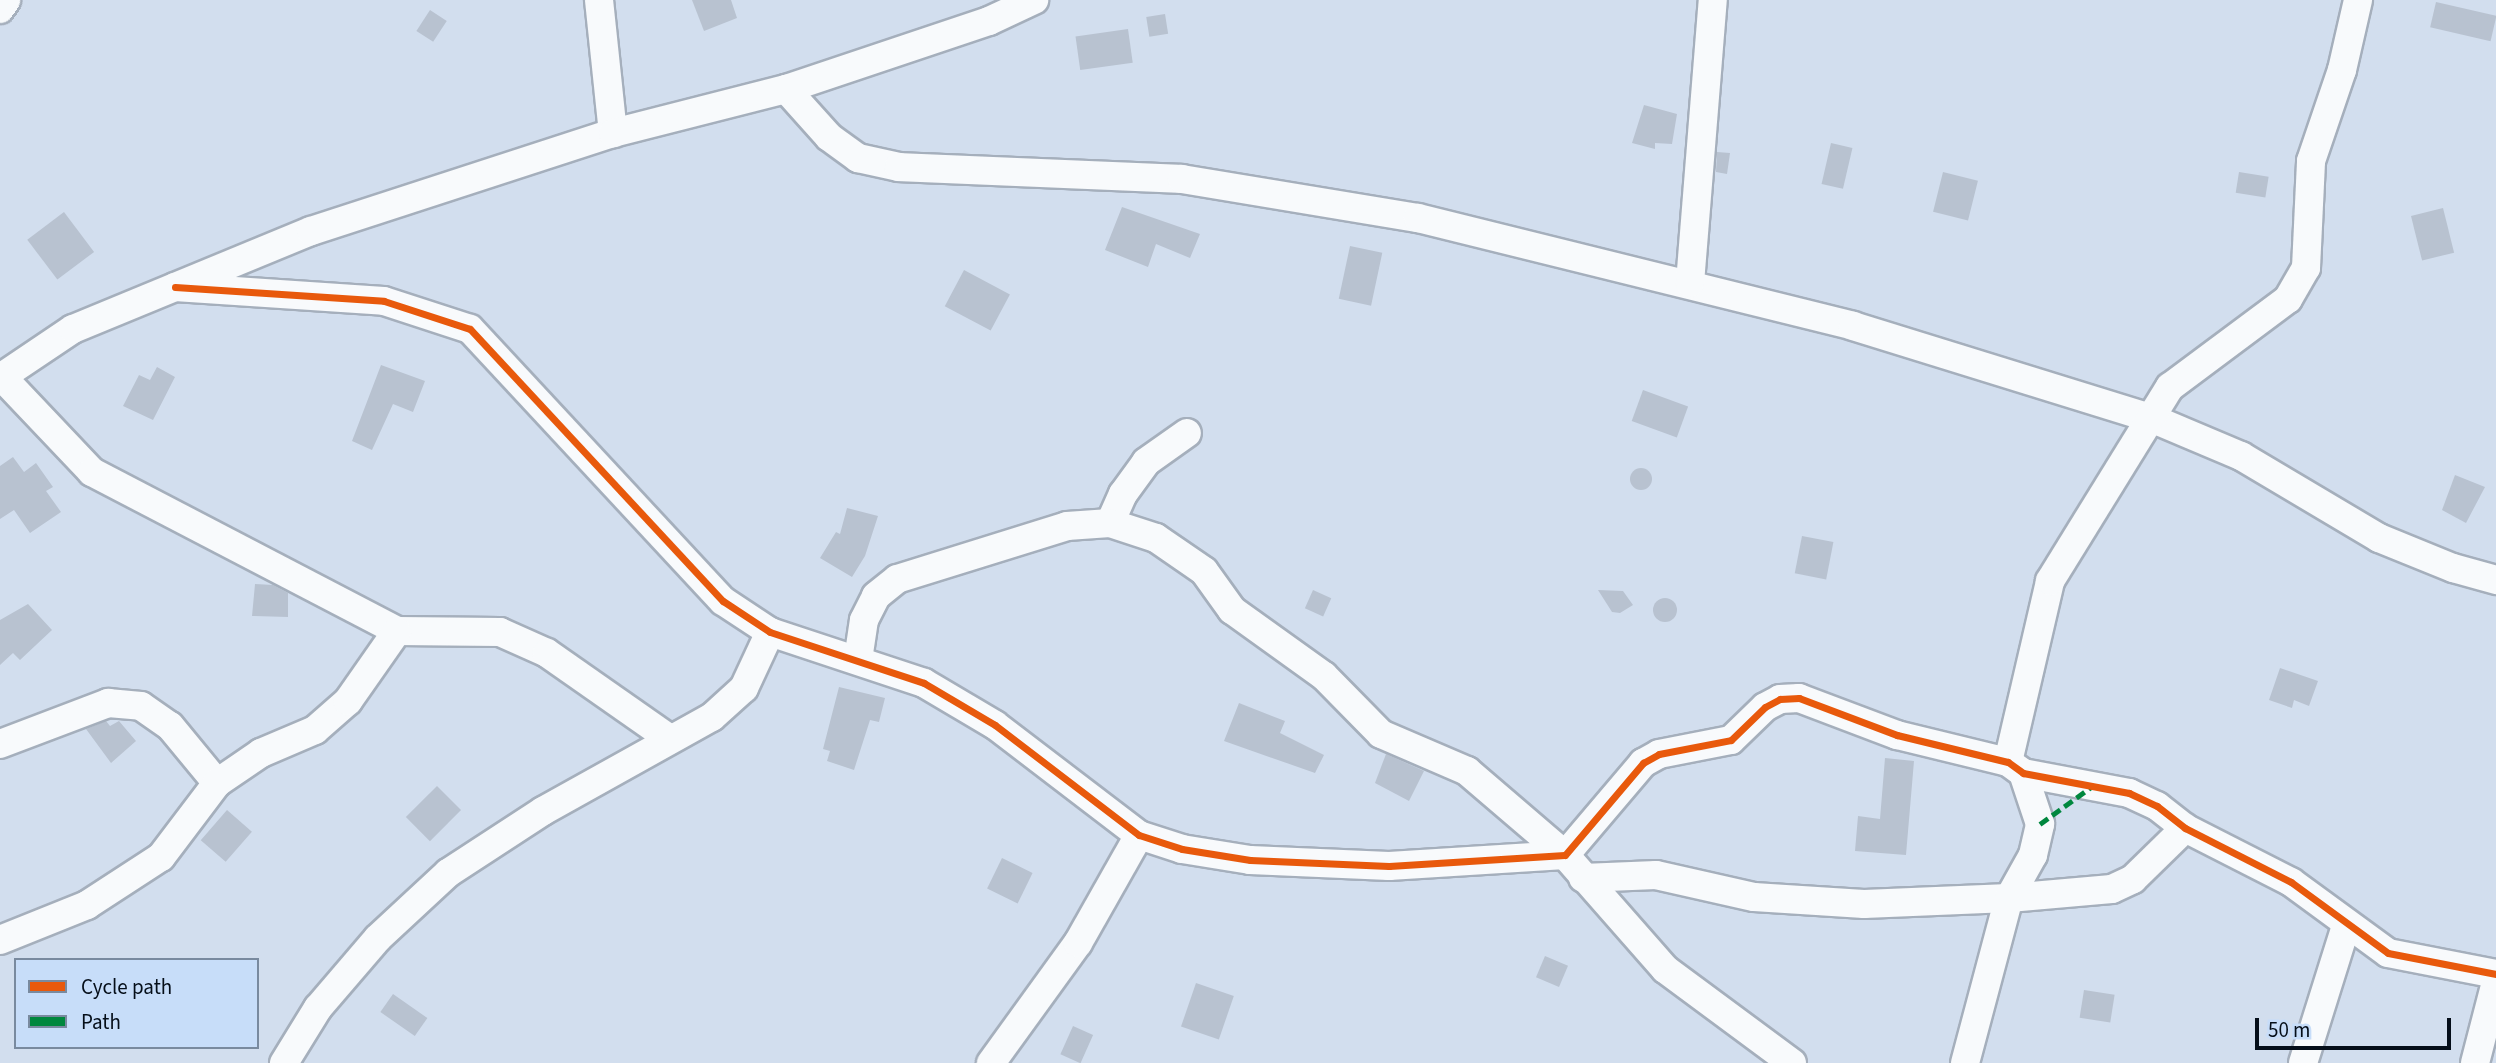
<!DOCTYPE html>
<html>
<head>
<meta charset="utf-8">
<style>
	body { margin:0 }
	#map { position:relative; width:2496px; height:1063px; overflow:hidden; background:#d2deee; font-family:"Source Sans 3",sans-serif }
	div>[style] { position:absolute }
	.building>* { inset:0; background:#b8c2d0; transform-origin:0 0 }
	.round { border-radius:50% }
	.roads { filter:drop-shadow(2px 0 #a5afbc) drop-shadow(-2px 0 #a5afbc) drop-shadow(0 2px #a5afbc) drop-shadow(0 -2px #a5afbc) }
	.street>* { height:28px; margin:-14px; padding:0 14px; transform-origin:14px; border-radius:14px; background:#f8fafc }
	.quiet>* { height:5px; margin-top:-2.5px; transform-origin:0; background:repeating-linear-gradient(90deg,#00873e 0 10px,transparent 0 15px) }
	.cycleway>* { height:7px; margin:-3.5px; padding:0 3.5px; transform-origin:3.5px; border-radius:3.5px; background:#e8590c }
	span { translate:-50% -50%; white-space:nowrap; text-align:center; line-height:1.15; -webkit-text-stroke:5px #c7ddf9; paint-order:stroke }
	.legend { position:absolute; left:14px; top:958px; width:245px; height:91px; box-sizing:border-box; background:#c7ddf9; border:2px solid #798a9f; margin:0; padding:9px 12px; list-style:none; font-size:21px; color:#050e19 }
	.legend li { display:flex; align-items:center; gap:14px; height:35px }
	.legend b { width:35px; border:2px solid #798a9f }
	.scale { position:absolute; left:2255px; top:1018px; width:196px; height:32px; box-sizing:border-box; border:4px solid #050e19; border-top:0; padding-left:9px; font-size:21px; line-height:24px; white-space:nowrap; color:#050e19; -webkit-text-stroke:5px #c7ddf9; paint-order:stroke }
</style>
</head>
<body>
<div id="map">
	<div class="building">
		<div style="clip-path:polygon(692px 0,731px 0,737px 18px,704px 31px)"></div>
		<div style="left:2436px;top:2px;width:62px;height:26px;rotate:13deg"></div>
		<div style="left:430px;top:10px;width:20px;height:25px;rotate:33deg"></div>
		<div style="left:1165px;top:14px;width:20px;height:19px;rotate:81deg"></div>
		<div style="left:1128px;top:29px;width:34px;height:53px;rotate:82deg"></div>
		<div style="clip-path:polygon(1644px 105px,1677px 114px,1672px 144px,1655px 143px,1655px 149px,1632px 143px)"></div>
		<div style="left:1831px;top:143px;width:22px;height:42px;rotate:13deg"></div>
		<div style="clip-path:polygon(1717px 152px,1730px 153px,1727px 174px,1716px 172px)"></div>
		<div style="left:1943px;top:172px;width:36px;height:41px;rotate:14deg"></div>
		<div style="left:2239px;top:172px;width:30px;height:21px;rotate:9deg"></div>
		<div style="clip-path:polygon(1122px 207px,1200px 234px,1190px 258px,1156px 244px,1148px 267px,1105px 250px)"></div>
		<div style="left:2443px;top:208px;width:46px;height:33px;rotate:76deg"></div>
		<div style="left:64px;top:212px;width:50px;height:46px;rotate:53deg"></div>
		<div style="left:1350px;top:246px;width:33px;height:54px;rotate:12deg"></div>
		<div style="left:964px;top:270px;width:52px;height:41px;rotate:28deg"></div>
		<div style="clip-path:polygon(381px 365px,425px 381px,413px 412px,393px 404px,372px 450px,352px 441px)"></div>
		<div style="clip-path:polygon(157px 367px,175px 377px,153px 420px,123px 406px,139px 375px,150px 380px)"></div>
		<div style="left:1643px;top:390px;width:48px;height:33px;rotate:20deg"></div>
		<div style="clip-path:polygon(13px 457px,24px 472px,36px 463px,53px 487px,46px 491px,61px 512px,30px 533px,14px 510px,0 519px,0 466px)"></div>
		<div class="round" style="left:1630px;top:468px;width:22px;height:22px"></div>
		<div style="clip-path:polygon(2455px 475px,2485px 487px,2466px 523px,2442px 510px)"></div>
		<div style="clip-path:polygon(847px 508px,878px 516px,865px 556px,852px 577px,820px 558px,836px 532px,840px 534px)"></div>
		<div style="left:1802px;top:536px;width:32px;height:38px;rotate:11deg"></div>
		<div style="clip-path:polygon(255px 584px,273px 585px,288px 593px,288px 617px,252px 616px)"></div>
		<div style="left:1313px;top:590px;width:20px;height:20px;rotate:24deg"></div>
		<div style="clip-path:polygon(1598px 590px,1623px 591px,1633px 605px,1620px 613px,1612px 612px)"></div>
		<div class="round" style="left:1653px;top:598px;width:24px;height:24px"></div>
		<div style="clip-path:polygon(28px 604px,52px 630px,20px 660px,13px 653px,0 665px,0 620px)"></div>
		<div style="clip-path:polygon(2280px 668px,2318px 681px,2309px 706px,2294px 700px,2292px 708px,2269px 700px)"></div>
		<div style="clip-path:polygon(839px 687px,885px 698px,879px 722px,870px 720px,854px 770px,827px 761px,830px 751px,823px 749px)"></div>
		<div style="clip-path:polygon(1239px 703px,1285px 721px,1280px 733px,1324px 755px,1315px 773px,1224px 741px)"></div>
		<div style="clip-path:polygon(106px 721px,110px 726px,119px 721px,136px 741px,111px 763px,86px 729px)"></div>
		<div style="clip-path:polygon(1386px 754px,1424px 771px,1409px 801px,1375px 783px)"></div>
		<div style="clip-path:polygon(1885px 758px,1914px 761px,1906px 855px,1855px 851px,1858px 816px,1880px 819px)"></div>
		<div style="left:437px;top:786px;width:34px;height:44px;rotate:45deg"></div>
		<div style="left:227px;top:810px;width:33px;height:40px;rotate:41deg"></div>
		<div style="left:1002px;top:858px;width:34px;height:34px;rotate:26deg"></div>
		<div style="left:1545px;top:956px;width:25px;height:23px;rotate:23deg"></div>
		<div style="left:1196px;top:983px;width:40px;height:46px;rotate:19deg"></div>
		<div style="left:2084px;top:990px;width:31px;height:28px;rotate:9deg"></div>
		<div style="left:393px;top:994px;width:42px;height:22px;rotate:35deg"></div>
		<div style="left:1073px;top:1026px;width:22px;height:31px;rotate:24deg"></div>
	</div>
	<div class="roads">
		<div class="street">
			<div style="left:599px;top:0;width:134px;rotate:84deg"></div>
			<div style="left:0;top:9px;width:11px;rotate:-56deg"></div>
			<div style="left:786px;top:89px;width:64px;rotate:48.1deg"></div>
			<div style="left:829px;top:137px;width:36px;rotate:36deg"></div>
			<div style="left:858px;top:158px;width:42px;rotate:12.4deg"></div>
			<div style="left:899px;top:167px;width:283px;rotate:2.4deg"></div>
			<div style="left:1182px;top:179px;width:239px;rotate:9.4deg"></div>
			<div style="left:1418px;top:218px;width:448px;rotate:13.9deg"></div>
			<div style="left:1853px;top:326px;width:312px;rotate:17.2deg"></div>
			<div style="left:2151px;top:418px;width:98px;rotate:22.9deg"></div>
			<div style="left:2241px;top:456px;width:161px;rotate:30.7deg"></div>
			<div style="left:2379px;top:538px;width:80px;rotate:22.1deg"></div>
			<div style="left:2453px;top:568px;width:45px;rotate:15.6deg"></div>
			<div style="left:1690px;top:283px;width:284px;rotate:-85.4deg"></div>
			<div style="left:175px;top:287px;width:209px;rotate:3.8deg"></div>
			<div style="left:384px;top:301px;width:90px;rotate:18deg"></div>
			<div style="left:470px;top:329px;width:371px;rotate:47.1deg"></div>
			<div style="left:723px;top:601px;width:56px;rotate:33.4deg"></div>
			<div style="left:770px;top:632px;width:162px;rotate:18.3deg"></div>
			<div style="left:924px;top:683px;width:82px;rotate:30.6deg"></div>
			<div style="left:995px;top:725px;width:181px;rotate:37.4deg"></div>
			<div style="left:1139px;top:835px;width:45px;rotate:18deg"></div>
			<div style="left:1182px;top:849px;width:69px;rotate:9.2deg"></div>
			<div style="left:1250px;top:860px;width:139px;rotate:2.5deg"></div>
			<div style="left:1389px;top:866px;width:176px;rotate:-3.6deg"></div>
			<div style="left:1565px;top:855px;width:121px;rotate:-49.7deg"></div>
			<div style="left:1643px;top:763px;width:18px;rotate:-29deg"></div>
			<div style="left:1659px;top:754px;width:73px;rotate:-11deg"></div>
			<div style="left:1731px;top:740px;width:47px;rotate:-44.1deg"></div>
			<div style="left:1765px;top:707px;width:17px;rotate:-28deg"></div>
			<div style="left:1780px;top:699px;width:19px;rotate:-3deg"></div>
			<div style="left:1799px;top:698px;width:105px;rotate:20.7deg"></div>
			<div style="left:1897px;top:735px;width:114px;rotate:13.7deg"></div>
			<div style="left:2008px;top:762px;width:19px;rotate:36deg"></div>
			<div style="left:2023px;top:773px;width:108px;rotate:10.7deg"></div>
			<div style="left:2129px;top:793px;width:31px;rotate:25deg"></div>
			<div style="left:2157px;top:806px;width:36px;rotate:38deg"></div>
			<div style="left:2185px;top:828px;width:119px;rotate:27deg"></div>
			<div style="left:2291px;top:882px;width:120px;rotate:36.2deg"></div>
			<div style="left:2388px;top:953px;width:110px;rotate:11deg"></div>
			<div style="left:2px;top:377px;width:131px;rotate:46.5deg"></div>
			<div style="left:92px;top:472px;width:344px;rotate:27.5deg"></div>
			<div style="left:397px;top:631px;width:103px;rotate:0.6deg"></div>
			<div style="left:500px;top:632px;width:51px;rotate:24.1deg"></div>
			<div style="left:547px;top:653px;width:150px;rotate:35deg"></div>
			<div style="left:0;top:378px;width:88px;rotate:-33.9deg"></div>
			<div style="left:73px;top:329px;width:257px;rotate:-22.4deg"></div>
			<div style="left:311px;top:231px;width:318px;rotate:-18deg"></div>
			<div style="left:613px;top:133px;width:179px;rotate:-14.3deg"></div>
			<div style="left:786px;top:89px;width:214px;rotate:-18.5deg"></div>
			<div style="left:989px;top:21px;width:50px;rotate:-25deg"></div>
			<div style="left:1110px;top:523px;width:32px;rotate:-66deg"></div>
			<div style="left:1123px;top:494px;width:39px;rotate:-54deg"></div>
			<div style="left:1146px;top:462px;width:50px;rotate:-35.3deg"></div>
			<div style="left:858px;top:660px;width:40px;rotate:-81.5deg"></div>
			<div style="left:864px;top:620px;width:27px;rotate:-63deg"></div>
			<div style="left:876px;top:596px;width:27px;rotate:-39deg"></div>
			<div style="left:897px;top:579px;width:178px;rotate:-17.3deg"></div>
			<div style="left:1067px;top:526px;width:43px;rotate:-4deg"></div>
			<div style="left:1110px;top:523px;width:48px;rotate:18.1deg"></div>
			<div style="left:1156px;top:538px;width:58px;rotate:34.5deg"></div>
			<div style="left:1204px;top:571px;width:48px;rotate:54.3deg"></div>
			<div style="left:1232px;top:610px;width:113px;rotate:35.7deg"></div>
			<div style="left:1324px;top:676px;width:81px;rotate:45.5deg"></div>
			<div style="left:1381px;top:734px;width:94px;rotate:23.3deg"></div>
			<div style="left:1467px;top:771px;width:129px;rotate:40.6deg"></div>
			<div style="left:1565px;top:855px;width:152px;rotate:48.7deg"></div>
			<div style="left:1665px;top:969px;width:158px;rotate:36.5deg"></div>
			<div style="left:0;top:744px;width:116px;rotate:-20.8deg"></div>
			<div style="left:108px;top:703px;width:33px;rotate:5deg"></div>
			<div style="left:141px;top:706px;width:35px;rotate:35deg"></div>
			<div style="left:170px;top:726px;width:74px;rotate:50.5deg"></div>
			<div style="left:2008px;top:762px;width:186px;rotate:-76.9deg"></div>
			<div style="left:2050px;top:581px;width:228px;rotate:-58.3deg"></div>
			<div style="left:2170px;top:387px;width:147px;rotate:-36.7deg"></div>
			<div style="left:2288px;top:299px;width:36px;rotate:-60deg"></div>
			<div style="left:2306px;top:268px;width:107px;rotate:-87.3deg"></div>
			<div style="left:2311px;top:161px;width:96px;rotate:-71.2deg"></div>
			<div style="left:2342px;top:70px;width:72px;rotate:-77.1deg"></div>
			<div style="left:1583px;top:878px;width:73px;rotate:-2.4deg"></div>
			<div style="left:1656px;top:875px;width:100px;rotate:12.7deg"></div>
			<div style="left:1754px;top:897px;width:110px;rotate:3.6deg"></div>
			<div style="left:1864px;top:904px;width:145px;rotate:-2.4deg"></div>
			<div style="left:2009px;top:898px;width:103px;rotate:-5deg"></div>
			<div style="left:2112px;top:889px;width:23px;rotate:-25deg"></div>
			<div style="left:2133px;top:879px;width:73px;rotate:-44.4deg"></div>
			<div style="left:0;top:940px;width:94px;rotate:-21.9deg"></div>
			<div style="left:87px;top:905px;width:88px;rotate:-33deg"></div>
			<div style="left:161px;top:857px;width:93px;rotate:-52.9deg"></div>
			<div style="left:217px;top:783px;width:53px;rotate:-34.3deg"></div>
			<div style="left:261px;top:753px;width:59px;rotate:-23.1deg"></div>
			<div style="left:315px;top:730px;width:44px;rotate:-41.3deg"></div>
			<div style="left:348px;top:701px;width:85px;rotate:-55deg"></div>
			<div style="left:284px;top:1063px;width:65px;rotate:-58.3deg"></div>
			<div style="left:318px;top:1008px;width:92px;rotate:-49.4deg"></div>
			<div style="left:378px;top:938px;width:96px;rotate:-42.9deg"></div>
			<div style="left:448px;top:873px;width:113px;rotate:-33.1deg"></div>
			<div style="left:543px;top:811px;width:193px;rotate:-29.1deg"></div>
			<div style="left:712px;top:717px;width:43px;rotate:-42.2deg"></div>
			<div style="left:744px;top:688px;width:62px;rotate:-65.1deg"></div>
			<div style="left:991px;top:1063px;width:148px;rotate:-54.1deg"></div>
			<div style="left:1078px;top:943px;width:124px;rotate:-60.5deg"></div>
			<div style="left:1965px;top:1063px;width:171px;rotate:-75.1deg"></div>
			<div style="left:2009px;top:898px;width:49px;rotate:-60.8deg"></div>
			<div style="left:2033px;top:855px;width:32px;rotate:-77deg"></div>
			<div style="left:2040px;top:824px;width:54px;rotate:-108.4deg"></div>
			<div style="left:2303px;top:1063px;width:144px;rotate:-72.6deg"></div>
			<div style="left:2475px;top:1063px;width:84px;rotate:-75.5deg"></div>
		</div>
	</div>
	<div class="quiet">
		<div style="left:2040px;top:824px;width:67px;rotate:-35.8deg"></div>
	</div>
	<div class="cycleway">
		<div style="left:175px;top:287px;width:209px;rotate:3.8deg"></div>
		<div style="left:384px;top:301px;width:90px;rotate:18deg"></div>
		<div style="left:470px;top:329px;width:371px;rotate:47.1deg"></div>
		<div style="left:723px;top:601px;width:56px;rotate:33.4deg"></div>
		<div style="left:770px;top:632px;width:162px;rotate:18.3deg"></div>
		<div style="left:924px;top:683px;width:82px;rotate:30.6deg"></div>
		<div style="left:995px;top:725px;width:181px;rotate:37.4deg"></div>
		<div style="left:1139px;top:835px;width:45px;rotate:18deg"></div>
		<div style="left:1182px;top:849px;width:69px;rotate:9.2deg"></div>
		<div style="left:1250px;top:860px;width:139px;rotate:2.5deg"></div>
		<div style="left:1389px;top:866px;width:176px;rotate:-3.6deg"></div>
		<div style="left:1565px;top:855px;width:121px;rotate:-49.7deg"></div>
		<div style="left:1643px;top:763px;width:18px;rotate:-29deg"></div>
		<div style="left:1659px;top:754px;width:73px;rotate:-11deg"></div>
		<div style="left:1731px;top:740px;width:47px;rotate:-44.1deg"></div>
		<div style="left:1765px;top:707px;width:17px;rotate:-28deg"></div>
		<div style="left:1780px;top:699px;width:19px;rotate:-3deg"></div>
		<div style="left:1799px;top:698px;width:105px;rotate:20.7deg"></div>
		<div style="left:1897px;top:735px;width:114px;rotate:13.7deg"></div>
		<div style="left:2008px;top:762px;width:19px;rotate:36deg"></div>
		<div style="left:2023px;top:773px;width:108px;rotate:10.7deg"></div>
		<div style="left:2129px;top:793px;width:31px;rotate:25deg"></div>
		<div style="left:2157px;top:806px;width:36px;rotate:38deg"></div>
		<div style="left:2185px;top:828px;width:119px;rotate:27deg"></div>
		<div style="left:2291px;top:882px;width:120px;rotate:36.2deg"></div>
		<div style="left:2388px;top:953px;width:110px;rotate:11deg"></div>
	</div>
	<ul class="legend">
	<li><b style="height:9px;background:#e8590c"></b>Cycle path</li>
	<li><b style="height:9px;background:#00873e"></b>Path</li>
	</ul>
	<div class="scale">50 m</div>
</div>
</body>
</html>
